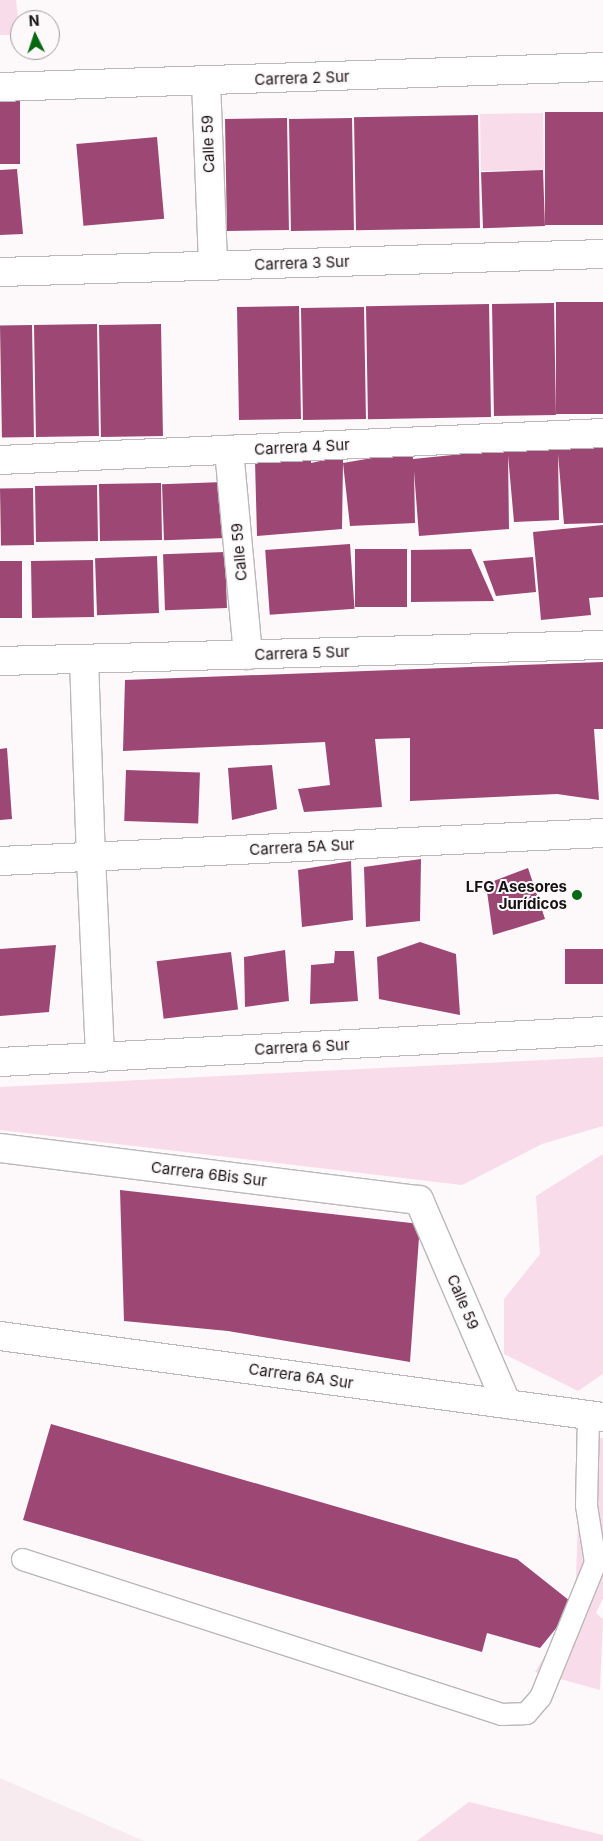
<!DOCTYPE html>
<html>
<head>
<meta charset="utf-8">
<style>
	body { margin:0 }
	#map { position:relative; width:603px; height:1841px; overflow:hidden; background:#fdf8fa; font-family:Inter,sans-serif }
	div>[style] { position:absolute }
	.built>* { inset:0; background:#f8ebf0 }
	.green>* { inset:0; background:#f9dce9; transform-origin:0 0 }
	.building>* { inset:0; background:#9c4774; transform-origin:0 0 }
	.roads { filter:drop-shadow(1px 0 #bcb7b9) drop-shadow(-1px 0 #bcb7b9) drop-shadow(0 1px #bcb7b9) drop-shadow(0 -1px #bcb7b9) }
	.service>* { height:21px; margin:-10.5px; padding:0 10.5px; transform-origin:10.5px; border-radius:10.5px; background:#fff }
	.pedestrian>* { height:28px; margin:-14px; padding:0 14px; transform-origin:14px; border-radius:14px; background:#fff }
	.minor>* { height:28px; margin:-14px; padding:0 14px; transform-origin:14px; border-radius:14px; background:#fff }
	.dots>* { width:14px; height:14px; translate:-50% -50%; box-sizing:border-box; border:2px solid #fdf8fa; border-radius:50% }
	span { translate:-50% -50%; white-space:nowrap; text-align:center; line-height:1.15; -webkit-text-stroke:4px #fdf8fa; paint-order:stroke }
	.street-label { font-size:15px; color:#151314 }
	.poi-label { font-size:15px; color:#151314; font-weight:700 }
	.right { translate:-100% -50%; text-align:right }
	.north { position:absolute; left:10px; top:10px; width:50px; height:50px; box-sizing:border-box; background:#fdf8fa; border:1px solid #a09c9e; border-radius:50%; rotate:356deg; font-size:14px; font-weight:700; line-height:20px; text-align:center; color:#151314 }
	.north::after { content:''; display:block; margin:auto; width:18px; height:22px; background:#056914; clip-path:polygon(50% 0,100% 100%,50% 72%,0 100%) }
</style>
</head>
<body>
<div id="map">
	<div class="built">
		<div style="clip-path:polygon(0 1778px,144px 1841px,0 1841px)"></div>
	</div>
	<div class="green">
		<div style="clip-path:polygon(0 0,16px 0,20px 35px,0 35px)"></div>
		<div style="left:543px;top:113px;width:57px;height:63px;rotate:89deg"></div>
		<div style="clip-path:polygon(603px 1057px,603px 1126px,542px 1144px,462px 1185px,0 1130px,0 1087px)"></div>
		<div style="clip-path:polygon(603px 1154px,603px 1374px,578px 1391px,504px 1354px,504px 1299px,540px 1254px,536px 1196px)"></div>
		<div style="clip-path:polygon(581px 1437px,603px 1438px,603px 1598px,596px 1613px,603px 1619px,600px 1690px,535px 1672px,575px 1605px)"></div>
		<div style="clip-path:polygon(469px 1802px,603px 1835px,603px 1841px,417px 1841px)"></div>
	</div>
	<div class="building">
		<div style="left:0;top:96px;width:20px;height:68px"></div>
		<div style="left:603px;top:112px;width:113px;height:58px;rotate:90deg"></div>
		<div style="left:478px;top:115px;width:113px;height:124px;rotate:89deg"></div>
		<div style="left:287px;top:118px;width:112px;height:62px;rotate:89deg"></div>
		<div style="left:352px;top:118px;width:112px;height:63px;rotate:89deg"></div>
		<div style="left:157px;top:137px;width:82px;height:81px;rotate:85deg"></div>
		<div style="clip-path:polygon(17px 169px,23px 234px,0 235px,0 170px)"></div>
		<div style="left:543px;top:170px;width:56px;height:62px;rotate:88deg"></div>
		<div style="left:603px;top:302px;width:112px;height:47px;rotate:90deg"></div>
		<div style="left:554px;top:303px;width:112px;height:62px;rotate:89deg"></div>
		<div style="left:489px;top:304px;width:113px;height:123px;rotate:89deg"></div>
		<div style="left:299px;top:306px;width:113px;height:62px;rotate:89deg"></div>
		<div style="left:364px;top:307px;width:112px;height:63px;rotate:89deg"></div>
		<div style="left:97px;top:324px;width:112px;height:63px;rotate:89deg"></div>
		<div style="left:161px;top:324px;width:112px;height:62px;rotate:89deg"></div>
		<div style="left:32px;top:325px;width:112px;height:32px;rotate:89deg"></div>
		<div style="clip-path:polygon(603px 440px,603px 523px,564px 524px,558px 454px,559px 520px,514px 522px,508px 455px,509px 529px,419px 536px,414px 471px,415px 523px,350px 526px,343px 463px,342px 529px,257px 536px,255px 461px,311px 458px,311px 463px,343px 456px,343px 463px,413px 451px,413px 459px)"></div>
		<div style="left:224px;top:482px;width:56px;height:62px;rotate:88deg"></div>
		<div style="left:161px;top:483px;width:57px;height:62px;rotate:89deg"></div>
		<div style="left:97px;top:485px;width:56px;height:62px;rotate:89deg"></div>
		<div style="left:33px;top:488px;width:57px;height:33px;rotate:89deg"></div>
		<div style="clip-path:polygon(603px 525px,603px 597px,589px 598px,591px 615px,541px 620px,533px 532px)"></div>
		<div style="left:350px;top:544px;width:65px;height:85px;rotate:86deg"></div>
		<div style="left:355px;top:549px;width:52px;height:58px"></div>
		<div style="clip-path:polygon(471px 549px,494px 601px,411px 602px,411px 550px)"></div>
		<div style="left:225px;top:552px;width:56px;height:62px;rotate:88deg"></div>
		<div style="left:157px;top:556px;width:57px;height:62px;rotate:88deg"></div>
		<div style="clip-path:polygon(533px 557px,536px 592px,496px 596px,483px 561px)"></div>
		<div style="left:93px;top:560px;width:57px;height:62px;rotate:89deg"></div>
		<div style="left:0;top:561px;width:22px;height:57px"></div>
		<div style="clip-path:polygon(603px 662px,603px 729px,594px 729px,599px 800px,557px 794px,410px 801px,410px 738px,375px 739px,382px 807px,304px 812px,298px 789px,330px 785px,325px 742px,123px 751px,125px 680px)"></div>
		<div style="clip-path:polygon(7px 748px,12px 819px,0 820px,0 749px)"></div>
		<div style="clip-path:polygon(272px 765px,277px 809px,232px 820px,228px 768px)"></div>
		<div style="left:126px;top:770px;width:74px;height:51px;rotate:2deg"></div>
		<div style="clip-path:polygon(421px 859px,420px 921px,366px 927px,364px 867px)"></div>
		<div style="clip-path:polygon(351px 861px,353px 920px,302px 927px,298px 870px)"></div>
		<div style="clip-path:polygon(528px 868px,545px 919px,493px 935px,486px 884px)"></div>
		<div style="clip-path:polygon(420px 942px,456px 954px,460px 1015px,379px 999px,377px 957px)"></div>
		<div style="clip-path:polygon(56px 945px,49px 1012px,0 1016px,0 949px)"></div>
		<div style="left:603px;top:949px;width:35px;height:38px;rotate:90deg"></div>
		<div style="clip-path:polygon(285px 950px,289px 1001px,245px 1007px,244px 957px)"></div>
		<div style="clip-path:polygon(335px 951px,354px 951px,358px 1001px,310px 1004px,311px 965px,334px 963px)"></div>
		<div style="left:231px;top:952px;width:58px;height:75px;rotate:83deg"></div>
		<div style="clip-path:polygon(120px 1190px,420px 1224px,410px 1362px,228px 1331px,124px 1321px)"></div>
		<div style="clip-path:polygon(51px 1424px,517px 1559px,575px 1605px,540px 1648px,487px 1633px,482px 1652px,23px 1520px)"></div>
	</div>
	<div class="roads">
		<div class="service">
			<div style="left:22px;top:1559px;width:503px;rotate:17.93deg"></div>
			<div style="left:501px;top:1714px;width:25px;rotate:-2deg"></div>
			<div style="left:526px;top:1713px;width:21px;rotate:-49deg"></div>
			<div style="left:540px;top:1697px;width:146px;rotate:-67.8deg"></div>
			<div style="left:595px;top:1562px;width:58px;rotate:-99deg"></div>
			<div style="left:586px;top:1505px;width:90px;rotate:-88.7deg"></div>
		</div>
		<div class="pedestrian">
			<div style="left:91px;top:857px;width:201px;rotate:87.4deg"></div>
		</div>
		<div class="minor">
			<div style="left:206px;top:81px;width:185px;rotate:87.8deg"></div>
			<div style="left:0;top:87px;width:603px;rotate:-1.9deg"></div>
			<div style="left:0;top:272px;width:603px;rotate:-1.71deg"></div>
			<div style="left:229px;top:450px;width:206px;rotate:84.7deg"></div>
			<div style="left:0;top:460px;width:604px;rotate:-2.56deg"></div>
			<div style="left:84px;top:659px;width:198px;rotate:88deg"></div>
			<div style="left:0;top:661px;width:603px;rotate:-1.52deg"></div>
			<div style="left:0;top:861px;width:604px;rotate:-2.66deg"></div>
			<div style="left:0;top:1062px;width:604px;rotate:-2.94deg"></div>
			<div style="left:0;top:1148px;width:422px;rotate:7.1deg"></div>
			<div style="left:419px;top:1200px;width:222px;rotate:66.7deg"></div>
			<div style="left:0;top:1336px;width:608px;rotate:7.65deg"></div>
		</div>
	</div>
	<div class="dots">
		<div style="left:577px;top:895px;background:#056914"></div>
	</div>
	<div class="street-label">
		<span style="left:302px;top:78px;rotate:-2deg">Carrera 2 Sur</span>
		<span style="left:208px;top:144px;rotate:-92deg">Calle 59</span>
		<span style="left:302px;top:263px;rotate:-2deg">Carrera 3 Sur</span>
		<span style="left:302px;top:447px;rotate:-3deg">Carrera 4 Sur</span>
		<span style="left:239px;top:552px;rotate:-95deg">Calle 59</span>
		<span style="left:302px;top:653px;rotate:-2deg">Carrera 5 Sur</span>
		<span style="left:302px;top:847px;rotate:-3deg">Carrera 5A Sur</span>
		<span style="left:302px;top:1047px;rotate:-3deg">Carrera 6 Sur</span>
		<span style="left:209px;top:1174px;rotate:7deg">Carrera 6Bis Sur</span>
		<span style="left:463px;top:1302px;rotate:67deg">Calle 59</span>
		<span style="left:301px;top:1376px;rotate:8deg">Carrera 6A Sur</span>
	</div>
	<div class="poi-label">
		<span class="right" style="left:567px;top:895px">LFG Asesores<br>Jurídicos</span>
	</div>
	<div class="north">N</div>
</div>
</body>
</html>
